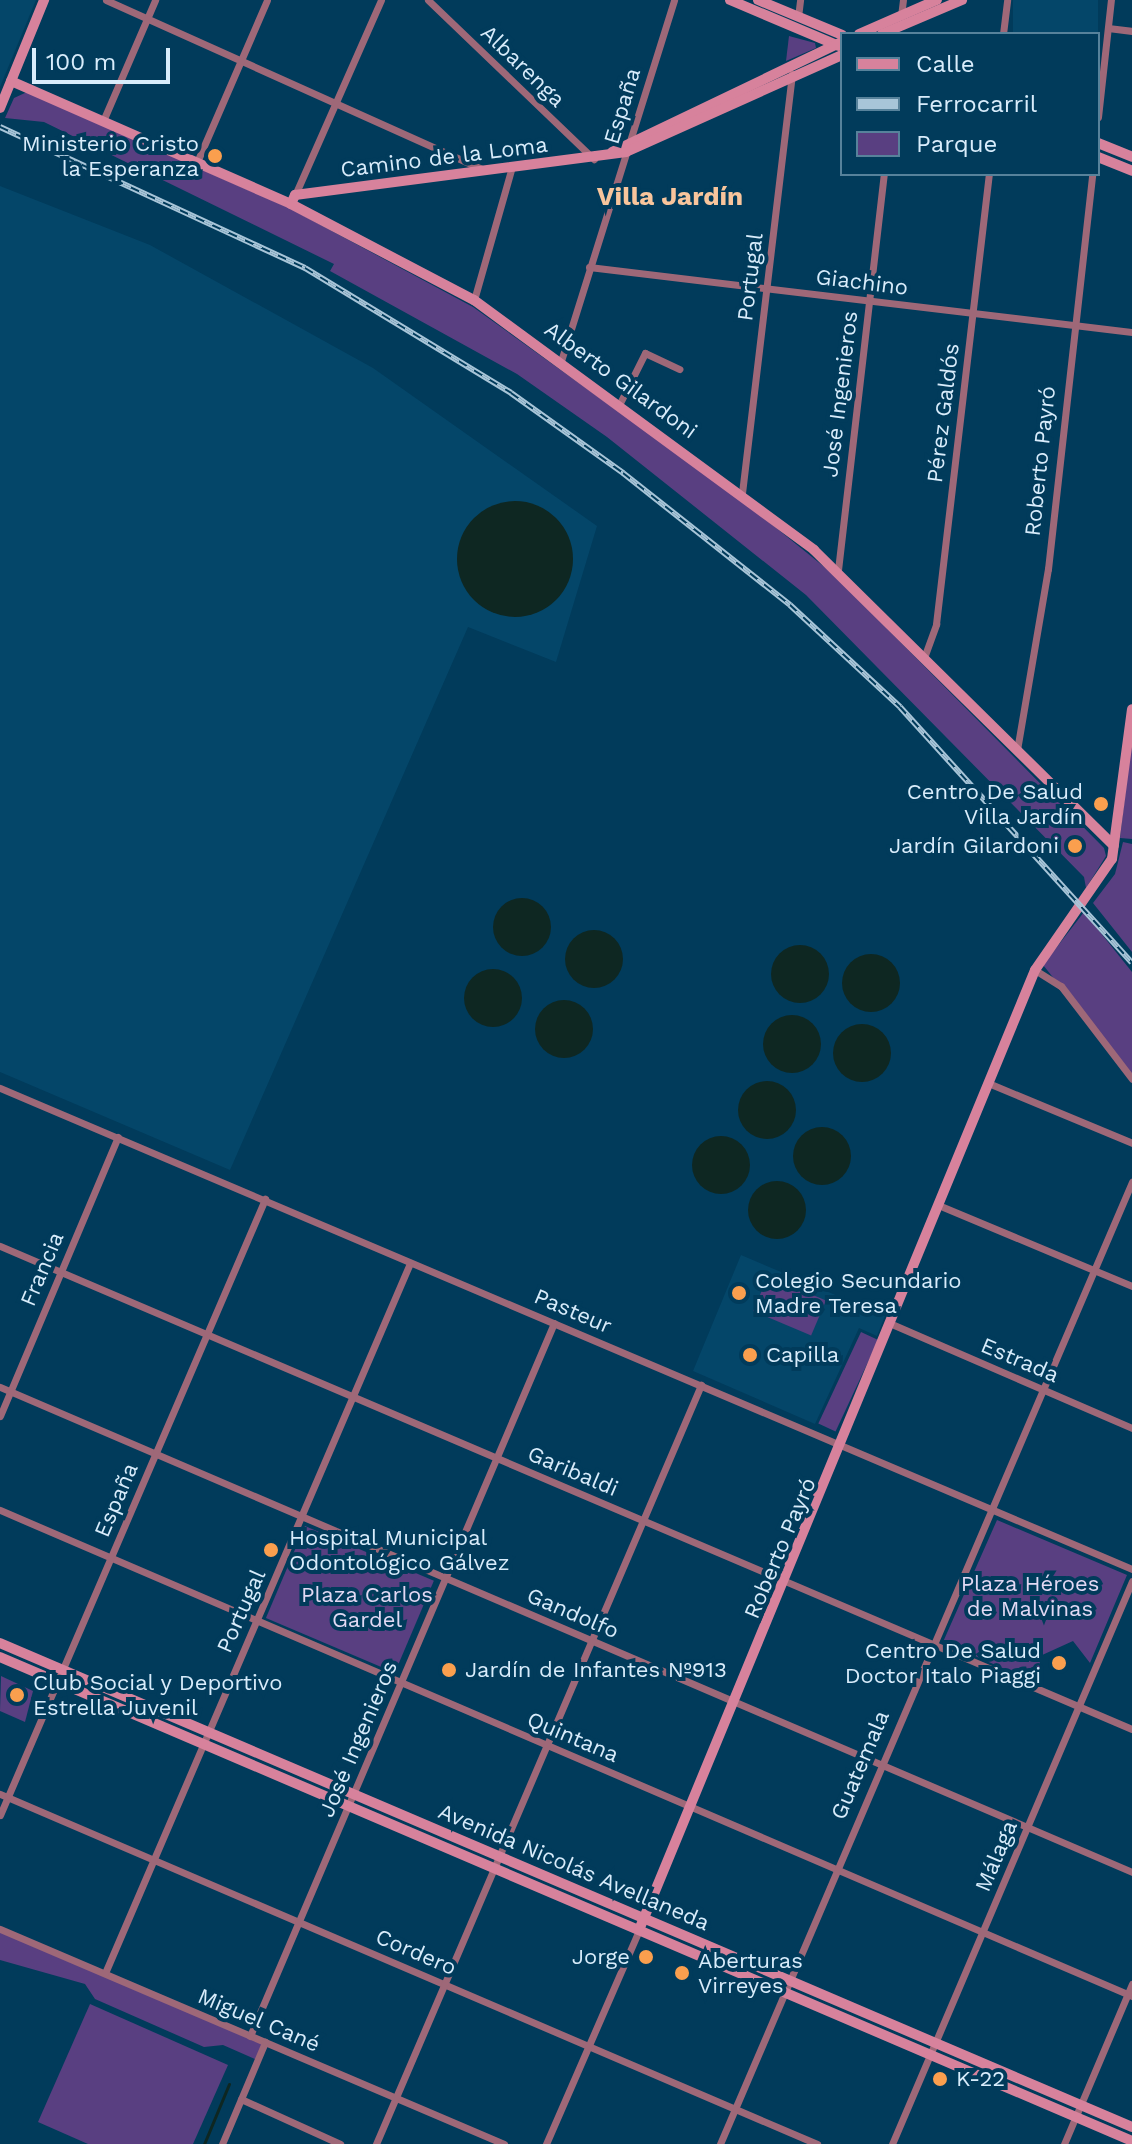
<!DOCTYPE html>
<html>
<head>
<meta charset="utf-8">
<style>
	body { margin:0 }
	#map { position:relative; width:1132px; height:2144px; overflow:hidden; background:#013b5b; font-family:"Work Sans",sans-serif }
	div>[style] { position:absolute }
	.built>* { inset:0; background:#044669; transform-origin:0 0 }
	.green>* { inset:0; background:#593f81; transform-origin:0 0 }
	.water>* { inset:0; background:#0e2722 }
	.round { border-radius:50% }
	.stream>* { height:3px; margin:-1.5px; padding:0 1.5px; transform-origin:1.5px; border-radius:1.5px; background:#0e2722 }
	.street>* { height:7px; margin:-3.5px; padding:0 3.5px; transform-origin:3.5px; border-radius:3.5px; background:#9e6878 }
	.secondary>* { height:10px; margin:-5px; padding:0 5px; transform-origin:5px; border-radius:5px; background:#d7829c }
	.rail>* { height:6px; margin-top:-3px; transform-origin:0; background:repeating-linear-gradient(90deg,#013b5b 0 9px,#a8c5d8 0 18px); box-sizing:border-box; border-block:2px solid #a8c5d8 }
	.dots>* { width:22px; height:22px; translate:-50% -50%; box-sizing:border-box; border:4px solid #013b5b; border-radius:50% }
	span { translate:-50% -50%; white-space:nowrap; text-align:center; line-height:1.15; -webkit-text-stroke:8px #013b5b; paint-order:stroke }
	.street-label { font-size:22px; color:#d8ecfb }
	.poi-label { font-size:22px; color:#d8ecfb }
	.right { translate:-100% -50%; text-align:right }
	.left { translate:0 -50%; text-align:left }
	.park-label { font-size:22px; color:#e2d9f4 }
	.quarter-label { font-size:26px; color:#f8c59c; font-weight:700 }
	.legend { position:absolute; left:840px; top:32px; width:260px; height:144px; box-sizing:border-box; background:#013b5b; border:2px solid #57829b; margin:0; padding:10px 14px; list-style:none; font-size:24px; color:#d8ecfb }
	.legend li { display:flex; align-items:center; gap:16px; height:40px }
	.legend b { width:40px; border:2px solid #57829b }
	.scale { position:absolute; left:32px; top:48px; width:138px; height:36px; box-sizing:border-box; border:4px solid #d8ecfb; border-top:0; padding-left:10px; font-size:24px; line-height:28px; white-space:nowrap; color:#d8ecfb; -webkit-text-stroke:6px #013b5b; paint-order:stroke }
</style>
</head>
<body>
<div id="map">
	<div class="built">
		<div style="clip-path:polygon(0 0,36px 0,0 87px)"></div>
		<div style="left:1013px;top:0;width:85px;height:34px"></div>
		<div style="clip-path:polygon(0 186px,150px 245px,373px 368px,597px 526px,556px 662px,468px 627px,230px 1170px,0 1072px)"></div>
		<div style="clip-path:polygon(741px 1255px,885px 1316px,877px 1336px,859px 1328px,815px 1424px,693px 1371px)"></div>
	</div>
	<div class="green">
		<div style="clip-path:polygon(789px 36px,815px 43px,816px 48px,786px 61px)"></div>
		<div style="clip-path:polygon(27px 92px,289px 208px,473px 307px,739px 498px,833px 574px,1104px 848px,1106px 856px,1086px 888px,1084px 877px,806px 595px,607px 437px,517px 374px,330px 271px,334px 264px,44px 122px,5px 118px,14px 98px)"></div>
		<div style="clip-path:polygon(1132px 737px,1132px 839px,1120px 838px)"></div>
		<div style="clip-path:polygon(1123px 842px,1132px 844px,1132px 952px,1093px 903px,1115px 874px)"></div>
		<div style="clip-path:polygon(1084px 912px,1132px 972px,1132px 1075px,1043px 965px)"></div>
		<div style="left:768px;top:1276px;width:63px;height:38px;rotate:23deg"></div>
		<div style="left:861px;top:1332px;width:19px;height:101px;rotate:25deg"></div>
		<div style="clip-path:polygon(997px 1520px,1127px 1575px,1090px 1663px,1073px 1641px,1040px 1656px,1039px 1684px,943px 1642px)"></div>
		<div style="left:305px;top:1526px;width:140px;height:100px;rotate:23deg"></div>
		<div style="clip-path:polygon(1px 1676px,33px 1691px,25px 1722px,0 1711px)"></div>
		<div style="clip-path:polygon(0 1929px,265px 2042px,257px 2060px,223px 2045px,204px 2047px,95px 1999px,85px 1984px,0 1960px)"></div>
		<div style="clip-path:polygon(90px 2004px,228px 2065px,193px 2144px,88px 2144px,38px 2122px)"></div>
	</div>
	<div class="water">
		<div class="round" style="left:457px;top:501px;width:116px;height:116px"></div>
		<div class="round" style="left:493px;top:898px;width:58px;height:58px"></div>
		<div class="round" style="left:565px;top:930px;width:58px;height:58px"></div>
		<div class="round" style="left:771px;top:945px;width:58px;height:58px"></div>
		<div class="round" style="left:842px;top:954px;width:58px;height:58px"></div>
		<div class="round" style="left:464px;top:969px;width:58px;height:58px"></div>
		<div class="round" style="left:535px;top:1000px;width:58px;height:58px"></div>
		<div class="round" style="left:763px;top:1015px;width:58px;height:58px"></div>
		<div class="round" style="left:833px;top:1024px;width:58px;height:58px"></div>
		<div class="round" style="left:738px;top:1081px;width:58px;height:58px"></div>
		<div class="round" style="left:793px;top:1127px;width:58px;height:58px"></div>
		<div class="round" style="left:692px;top:1136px;width:58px;height:58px"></div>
		<div class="round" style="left:748px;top:1181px;width:58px;height:58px"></div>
	</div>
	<div class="stream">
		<div style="left:204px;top:2144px;width:65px;rotate:-67.4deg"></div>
	</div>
	<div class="street">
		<div style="left:106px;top:0;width:414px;rotate:24.2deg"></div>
		<div style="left:428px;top:0;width:230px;rotate:43.8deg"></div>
		<div style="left:901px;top:16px;width:16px;rotate:-83deg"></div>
		<div style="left:798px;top:17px;width:17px;rotate:-83deg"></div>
		<div style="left:1108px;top:28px;width:24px;rotate:7deg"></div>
		<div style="left:1003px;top:34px;width:34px;rotate:-83deg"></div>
		<div style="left:1098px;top:117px;width:118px;rotate:-83.7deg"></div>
		<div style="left:103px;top:121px;width:132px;rotate:-66.7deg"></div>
		<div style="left:197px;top:162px;width:176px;rotate:-66.6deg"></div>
		<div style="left:295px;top:195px;width:213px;rotate:-66.2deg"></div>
		<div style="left:589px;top:267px;width:547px;rotate:6.83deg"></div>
		<div style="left:474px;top:300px;width:135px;rotate:-74.1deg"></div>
		<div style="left:561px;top:361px;width:378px;rotate:-72.6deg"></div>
		<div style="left:620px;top:403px;width:56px;rotate:-63.4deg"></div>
		<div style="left:645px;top:353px;width:38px;rotate:25deg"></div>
		<div style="left:742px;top:493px;width:422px;rotate:-83.2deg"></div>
		<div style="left:838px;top:570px;width:399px;rotate:-83.4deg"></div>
		<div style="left:925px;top:655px;width:33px;rotate:-70deg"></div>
		<div style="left:936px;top:624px;width:453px;rotate:-83.3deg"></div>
		<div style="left:1017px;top:750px;width:184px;rotate:-80.3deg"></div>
		<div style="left:1048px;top:569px;width:397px;rotate:-83.6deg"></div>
		<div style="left:1035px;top:970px;width:31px;rotate:32deg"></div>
		<div style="left:1061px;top:986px;width:117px;rotate:52.6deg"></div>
		<div style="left:993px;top:1085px;width:151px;rotate:22.6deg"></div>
		<div style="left:0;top:1088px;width:1230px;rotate:23.02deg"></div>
		<div style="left:943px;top:1207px;width:205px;rotate:22.7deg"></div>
		<div style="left:0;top:1246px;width:1231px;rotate:23.11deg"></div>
		<div style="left:894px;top:1325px;width:259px;rotate:23.4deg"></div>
		<div style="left:0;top:1387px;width:1232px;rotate:23.19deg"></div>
		<div style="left:0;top:1416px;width:303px;rotate:-67.1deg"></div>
		<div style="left:0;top:1510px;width:1232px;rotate:23.24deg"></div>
		<div style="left:0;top:1794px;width:889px;rotate:23.19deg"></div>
		<div style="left:0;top:1815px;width:671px;rotate:-66.72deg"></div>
		<div style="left:0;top:1929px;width:548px;rotate:23.1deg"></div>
		<div style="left:105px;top:1973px;width:773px;rotate:-66.75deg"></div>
		<div style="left:250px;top:2036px;width:775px;rotate:-66.91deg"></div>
		<div style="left:241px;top:2099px;width:109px;rotate:24.4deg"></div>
		<div style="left:222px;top:2144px;width:111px;rotate:-67.1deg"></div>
		<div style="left:376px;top:2144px;width:826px;rotate:-66.82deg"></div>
		<div style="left:546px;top:2144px;width:233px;rotate:-66.5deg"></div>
		<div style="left:720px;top:2144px;width:1047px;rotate:-66.82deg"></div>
		<div style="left:892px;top:2144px;width:612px;rotate:-66.91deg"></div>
		<div style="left:1064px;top:2144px;width:174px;rotate:-67deg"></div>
	</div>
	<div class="secondary">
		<div style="left:730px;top:0;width:118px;rotate:22.9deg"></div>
		<div style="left:758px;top:0;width:91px;rotate:22.6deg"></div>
		<div style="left:859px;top:34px;width:85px;rotate:-23.6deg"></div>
		<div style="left:882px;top:34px;width:87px;rotate:-23deg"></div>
		<div style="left:11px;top:81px;width:306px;rotate:23.7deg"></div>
		<div style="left:291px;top:204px;width:207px;rotate:27.7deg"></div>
		<div style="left:474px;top:300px;width:422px;rotate:36.3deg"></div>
		<div style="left:814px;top:550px;width:421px;rotate:44.6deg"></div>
		<div style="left:0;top:108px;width:117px;rotate:-67.8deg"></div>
		<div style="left:1098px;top:143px;width:37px;rotate:22deg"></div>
		<div style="left:612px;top:152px;width:255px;rotate:-25.6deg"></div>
		<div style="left:1098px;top:157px;width:37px;rotate:22deg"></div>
		<div style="left:291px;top:204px;width:10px;rotate:-66deg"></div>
		<div style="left:295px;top:195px;width:334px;rotate:-7.4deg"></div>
		<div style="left:626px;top:152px;width:237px;rotate:-24.2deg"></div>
		<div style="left:0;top:1643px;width:1231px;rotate:23.15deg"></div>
		<div style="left:0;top:1657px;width:1231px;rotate:23.15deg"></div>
		<div style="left:639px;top:1930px;width:1038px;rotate:-67.58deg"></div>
		<div style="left:1035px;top:970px;width:135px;rotate:-55.3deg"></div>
		<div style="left:1112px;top:859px;width:151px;rotate:-82.4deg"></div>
	</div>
	<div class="rail">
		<div style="left:0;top:127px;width:336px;rotate:24.8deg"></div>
		<div style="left:305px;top:268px;width:241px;rotate:31.2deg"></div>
		<div style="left:511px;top:393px;width:138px;rotate:35.5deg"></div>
		<div style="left:623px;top:473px;width:213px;rotate:38.3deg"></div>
		<div style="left:790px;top:605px;width:150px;rotate:42.8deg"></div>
		<div style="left:900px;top:707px;width:345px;rotate:47.8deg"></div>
	</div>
	<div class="dots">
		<div style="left:215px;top:156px;background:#fa9f4e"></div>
		<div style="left:1101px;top:804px;background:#fa9f4e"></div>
		<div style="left:1075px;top:846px;background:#fa9f4e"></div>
		<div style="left:739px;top:1293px;background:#fa9f4e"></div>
		<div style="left:750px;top:1355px;background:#fa9f4e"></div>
		<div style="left:271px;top:1550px;background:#fa9f4e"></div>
		<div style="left:1059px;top:1663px;background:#fa9f4e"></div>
		<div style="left:449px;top:1670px;background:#fa9f4e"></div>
		<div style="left:17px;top:1695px;background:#fa9f4e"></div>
		<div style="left:646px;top:1957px;background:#fa9f4e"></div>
		<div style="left:682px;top:1973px;background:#fa9f4e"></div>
		<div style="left:940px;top:2079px;background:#fa9f4e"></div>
	</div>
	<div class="street-label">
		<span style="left:523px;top:66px;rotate:44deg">Albarenga</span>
		<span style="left:622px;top:106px;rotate:-73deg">España</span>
		<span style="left:444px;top:157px;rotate:-7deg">Camino de la Loma</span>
		<span style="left:750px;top:277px;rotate:-83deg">Portugal</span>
		<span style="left:862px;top:282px;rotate:7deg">Giachino</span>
		<span style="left:621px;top:380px;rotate:36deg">Alberto Gilardoni</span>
		<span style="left:840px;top:394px;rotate:-83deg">José Ingenieros</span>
		<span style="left:943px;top:413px;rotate:-83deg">Pérez Galdós</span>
		<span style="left:1040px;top:461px;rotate:-84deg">Roberto Payró</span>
		<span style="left:42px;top:1269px;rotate:-67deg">Francia</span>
		<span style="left:573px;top:1311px;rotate:23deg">Pasteur</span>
		<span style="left:1020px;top:1360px;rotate:23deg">Estrada</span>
		<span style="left:573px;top:1471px;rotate:23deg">Garibaldi</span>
		<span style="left:116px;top:1500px;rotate:-67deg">España</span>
		<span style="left:780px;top:1548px;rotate:-67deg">Roberto Payró</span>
		<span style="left:241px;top:1611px;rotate:-66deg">Portugal</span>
		<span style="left:573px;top:1613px;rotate:23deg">Gandolfo</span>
		<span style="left:573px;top:1737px;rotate:23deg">Quintana</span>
		<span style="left:358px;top:1739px;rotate:-67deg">José Ingenieros</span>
		<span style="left:860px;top:1765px;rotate:-67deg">Guatemala</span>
		<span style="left:996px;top:1856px;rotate:-67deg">Málaga</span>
		<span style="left:574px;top:1867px;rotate:23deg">Avenida Nicolás Avellaneda</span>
		<span style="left:416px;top:1952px;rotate:23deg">Cordero</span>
		<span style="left:259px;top:2020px;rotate:23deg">Miguel Cané</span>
	</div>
	<div class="poi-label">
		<span class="right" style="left:199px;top:156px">Ministerio Cristo<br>la Esperanza</span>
		<span class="right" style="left:1083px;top:804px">Centro De Salud<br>Villa Jardín</span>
		<span class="right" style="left:1059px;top:846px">Jardín Gilardoni</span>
		<span class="left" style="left:755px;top:1293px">Colegio Secundario<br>Madre Teresa</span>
		<span class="left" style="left:766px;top:1355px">Capilla</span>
		<span class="left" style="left:289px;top:1550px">Hospital Municipal<br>Odontológico Gálvez</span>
		<span class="right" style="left:1041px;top:1663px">Centro De Salud<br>Doctor Italo Piaggi</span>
		<span class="left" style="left:465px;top:1670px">Jardín de Infantes Nº913</span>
		<span class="left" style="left:33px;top:1695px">Club Social y Deportivo<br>Estrella Juvenil</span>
		<span class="right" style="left:630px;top:1957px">Jorge</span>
		<span class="left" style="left:698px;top:1973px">Aberturas<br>Virreyes</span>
		<span class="left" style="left:956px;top:2079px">K-22</span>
	</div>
	<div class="park-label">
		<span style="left:1030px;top:1596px">Plaza Héroes<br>de Malvinas</span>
		<span style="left:367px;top:1607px">Plaza Carlos<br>Gardel</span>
	</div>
	<div class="quarter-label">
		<span style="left:670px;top:197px">Villa Jardín</span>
	</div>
	<ul class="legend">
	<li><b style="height:10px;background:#d7829c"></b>Calle</li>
	<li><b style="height:10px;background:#a8c5d8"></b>Ferrocarril</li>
	<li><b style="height:22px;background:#593f81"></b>Parque</li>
	</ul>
	<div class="scale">100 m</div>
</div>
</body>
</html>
